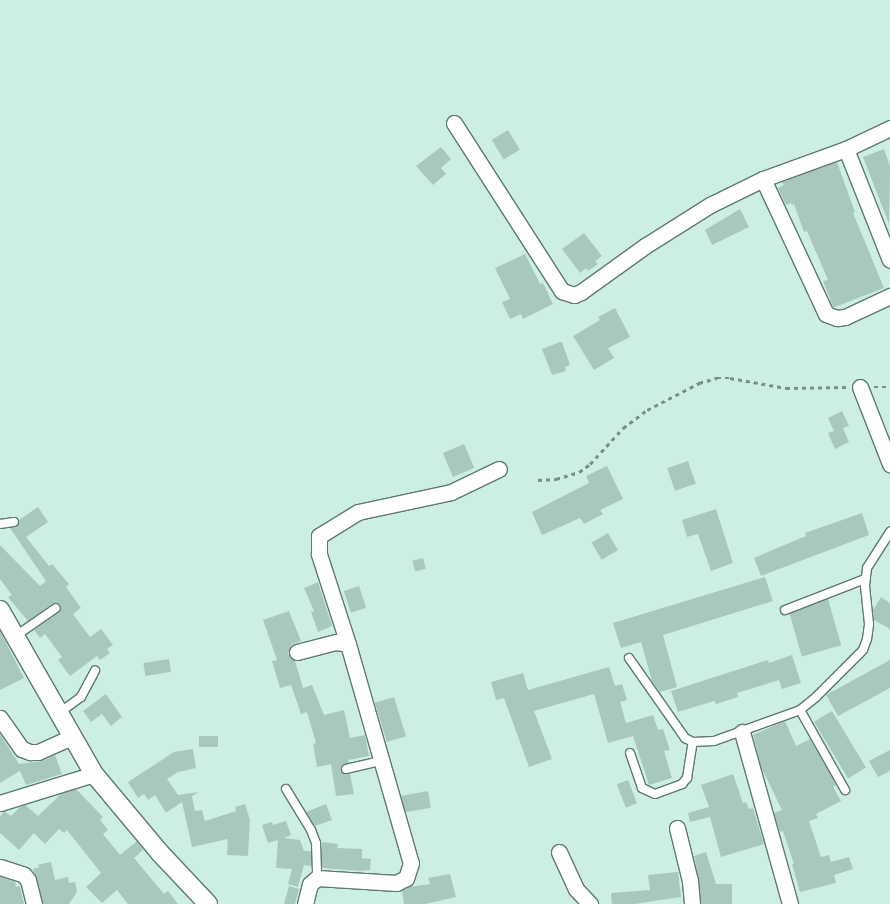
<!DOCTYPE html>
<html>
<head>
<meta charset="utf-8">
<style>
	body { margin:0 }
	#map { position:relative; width:890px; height:904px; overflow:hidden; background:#cdeee3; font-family:Bitter,serif }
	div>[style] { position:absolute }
	.building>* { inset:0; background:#a8c8be; transform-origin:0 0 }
	.path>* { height:2.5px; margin-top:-1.25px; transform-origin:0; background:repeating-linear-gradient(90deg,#778f87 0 4px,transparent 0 8px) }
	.roads { filter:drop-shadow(1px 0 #5d7a71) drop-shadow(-1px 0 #5d7a71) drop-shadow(0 1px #5d7a71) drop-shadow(0 -1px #5d7a71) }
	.service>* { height:8px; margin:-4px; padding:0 4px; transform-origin:4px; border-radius:4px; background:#fff }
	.minor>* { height:15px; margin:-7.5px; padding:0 7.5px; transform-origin:7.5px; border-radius:7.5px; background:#fff }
	.tertiary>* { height:18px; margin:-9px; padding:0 9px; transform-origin:9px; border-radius:9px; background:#fff }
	span { translate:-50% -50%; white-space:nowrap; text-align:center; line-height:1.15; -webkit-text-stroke:5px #dafbf0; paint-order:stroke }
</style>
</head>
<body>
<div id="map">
	<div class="building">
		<div style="left:508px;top:130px;width:23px;height:19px;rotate:59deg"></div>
		<div style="clip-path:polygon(441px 147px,451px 159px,441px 168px,446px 174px,433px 185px,416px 166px)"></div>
		<div style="clip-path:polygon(884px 149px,890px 166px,889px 224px,863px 157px)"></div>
		<div style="clip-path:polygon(837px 162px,855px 212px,853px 213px,884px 288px,835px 307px,833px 307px,823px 281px,828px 280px,807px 231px,804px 232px,794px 204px,792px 205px,791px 203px,786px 205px,778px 188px,784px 185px,782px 182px)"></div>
		<div style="clip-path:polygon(740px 209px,749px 227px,712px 245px,705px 230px)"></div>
		<div style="clip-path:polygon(584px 233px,602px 256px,595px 261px,598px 264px,588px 271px,586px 268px,580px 273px,562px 249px)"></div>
		<div style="clip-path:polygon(525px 254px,540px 284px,543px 283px,553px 304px,523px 319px,521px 314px,510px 319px,502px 302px,510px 299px,495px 268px)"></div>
		<div style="clip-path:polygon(615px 308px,630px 337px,608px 348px,614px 358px,594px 370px,573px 336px,600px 320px,598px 317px)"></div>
		<div style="clip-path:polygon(560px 342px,562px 342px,570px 365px,565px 367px,566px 371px,552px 375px,542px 349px)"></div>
		<div style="clip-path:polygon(842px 411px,849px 426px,843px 428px,849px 442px,835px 449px,828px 433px,834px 431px,828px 418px)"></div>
		<div style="left:464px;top:444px;width:26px;height:23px;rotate:67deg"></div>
		<div style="left:688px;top:461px;width:24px;height:22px;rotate:71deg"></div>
		<div style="clip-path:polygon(607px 466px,623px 499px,600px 510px,603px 514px,584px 524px,580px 518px,542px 535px,532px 512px,589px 483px,586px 476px)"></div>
		<div style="clip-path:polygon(38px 507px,48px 522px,26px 537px,49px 566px,52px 564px,69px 584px,66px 587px,81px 608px,73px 614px,90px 637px,101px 629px,113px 645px,107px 649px,110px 653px,100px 660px,97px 656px,70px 676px,58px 660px,62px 657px,45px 634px,40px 638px,34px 630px,60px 612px,60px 604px,53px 603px,28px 621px,8px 597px,12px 595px,0 579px,0 545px,40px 586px,46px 581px,10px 528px,17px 527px,19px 520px)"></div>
		<div style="clip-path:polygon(716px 509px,733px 563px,711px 571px,698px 534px,687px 537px,682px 520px)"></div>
		<div style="clip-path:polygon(862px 513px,869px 535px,761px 576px,754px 558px,806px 536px,805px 533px)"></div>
		<div style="left:608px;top:533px;width:20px;height:19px;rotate:60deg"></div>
		<div style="left:423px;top:558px;width:11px;height:11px;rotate:75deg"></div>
		<div style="clip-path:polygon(765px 577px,773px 601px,663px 635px,677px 687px,660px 692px,652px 681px,641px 642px,621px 648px,613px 623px)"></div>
		<div style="clip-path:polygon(318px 582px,332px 626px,318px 632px,311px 612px,314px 611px,304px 588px)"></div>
		<div style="left:359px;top:586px;width:23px;height:16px;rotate:72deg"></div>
		<div style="clip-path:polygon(881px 597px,890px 603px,890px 629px,874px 620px,873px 610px)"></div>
		<div style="left:828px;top:599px;width:48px;height:41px;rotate:74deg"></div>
		<div style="clip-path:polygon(289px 611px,301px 641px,291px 645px,288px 654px,295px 661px,303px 688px,312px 685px,324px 715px,344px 710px,350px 738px,365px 735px,369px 756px,348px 760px,349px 763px,341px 768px,344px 774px,350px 774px,354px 794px,336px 796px,331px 764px,317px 767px,313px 744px,316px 743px,307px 712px,301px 714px,291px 685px,280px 688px,272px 661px,277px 660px,263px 620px)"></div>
		<div style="clip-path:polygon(0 631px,24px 678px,0 690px)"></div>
		<div style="clip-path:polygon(792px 655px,801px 683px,782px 689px,779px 680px,737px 693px,738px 697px,716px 704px,714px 701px,678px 712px,671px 691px,768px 660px,769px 663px)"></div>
		<div style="left:169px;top:659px;width:13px;height:26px;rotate:81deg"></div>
		<div style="clip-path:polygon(890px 660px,890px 688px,838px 716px,826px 695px)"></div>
		<div style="clip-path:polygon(609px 667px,615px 686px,622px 684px,627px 700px,620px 702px,626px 723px,653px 715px,658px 730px,663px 729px,670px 750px,664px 751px,672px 778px,649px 785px,633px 736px,608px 743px,594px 694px,534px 711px,552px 759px,529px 767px,504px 698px,496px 700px,491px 682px,523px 673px,528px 690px)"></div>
		<div style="clip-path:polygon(106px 694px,122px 717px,111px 726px,102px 714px,91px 722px,83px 711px)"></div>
		<div style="left:394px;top:697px;width:41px;height:20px;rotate:73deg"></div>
		<div style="left:832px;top:711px;width:66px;height:21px;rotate:59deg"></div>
		<div style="clip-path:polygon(785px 721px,796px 746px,810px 739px,836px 785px,833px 787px,841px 801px,816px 814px,818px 818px,809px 821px,821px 857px,829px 855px,831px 862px,849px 857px,853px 869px,834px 875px,836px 883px,800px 892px,792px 864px,794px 864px,783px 831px,780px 832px,774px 813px,782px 810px,761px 767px,753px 735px)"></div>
		<div style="clip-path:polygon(0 734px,19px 764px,42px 761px,55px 755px,62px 774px,26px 785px,20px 771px,0 783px)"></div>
		<div style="left:218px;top:736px;width:11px;height:19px;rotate:90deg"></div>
		<div style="clip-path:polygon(193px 749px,196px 768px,178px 772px,167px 779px,178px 795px,199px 792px,192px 796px,195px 811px,202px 810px,205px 821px,236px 811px,235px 807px,245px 804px,250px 820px,248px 856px,227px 855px,228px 839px,192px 847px,182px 802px,166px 813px,155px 795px,148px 800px,144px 794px,138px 798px,128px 782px,174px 752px)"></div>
		<div style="clip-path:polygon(890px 750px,890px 771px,878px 777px,869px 761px)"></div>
		<div style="clip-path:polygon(733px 774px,743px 803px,746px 802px,749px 809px,753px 808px,764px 844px,721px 857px,710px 817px,690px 822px,688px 813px,709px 807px,701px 785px)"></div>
		<div style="left:628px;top:780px;width:25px;height:12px;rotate:69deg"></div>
		<div style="clip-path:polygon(76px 789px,103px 817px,100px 820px,108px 830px,103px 834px,120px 855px,137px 841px,143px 850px,134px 858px,164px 894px,168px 891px,178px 904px,128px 904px,117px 890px,102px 903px,86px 887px,101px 873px,67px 830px,64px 833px,59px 829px,45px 844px,34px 833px,19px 850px,0 833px,0 817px,4px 811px,11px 816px,20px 807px,25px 805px,38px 816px,61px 794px)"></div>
		<div style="left:428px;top:791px;width:17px;height:27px;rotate:80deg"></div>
		<div style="clip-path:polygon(326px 804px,332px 820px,315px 826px,306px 812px)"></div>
		<div style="clip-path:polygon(286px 821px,291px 835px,284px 838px,300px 840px,304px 851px,311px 851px,311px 866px,304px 865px,298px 887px,288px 884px,292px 869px,276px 868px,278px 840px,268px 843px,262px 825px,272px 822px,273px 825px)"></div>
		<div style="clip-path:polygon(322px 842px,338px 844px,337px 848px,362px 849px,362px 858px,371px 859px,370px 870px,361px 871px,322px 868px)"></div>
		<div style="clip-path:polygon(706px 852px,716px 884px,732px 884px,732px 904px,701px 904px,699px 880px,694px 856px)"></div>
		<div style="clip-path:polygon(51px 862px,55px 880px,68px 877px,69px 883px,75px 882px,77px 892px,69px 904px,43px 904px,33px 869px,40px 867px,37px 865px)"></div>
		<div style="clip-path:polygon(678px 872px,681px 897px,634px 904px,612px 904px,611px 893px,650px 890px,648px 875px)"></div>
		<div style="clip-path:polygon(450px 874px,456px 897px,425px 904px,404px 904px,402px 891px,409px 887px,430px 884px,428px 878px)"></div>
		<div style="clip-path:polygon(0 877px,15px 882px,16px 887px,20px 886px,24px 904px,0 904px)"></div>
		<div style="clip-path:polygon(289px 886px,299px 889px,295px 904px,284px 904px)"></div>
	</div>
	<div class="path">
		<div style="left:874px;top:387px;width:16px"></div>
		<div style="left:538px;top:480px;width:18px;rotate:-3deg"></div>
		<div style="left:556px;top:479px;width:24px;rotate:-17deg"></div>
		<div style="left:579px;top:472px;width:14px;rotate:-36deg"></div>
		<div style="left:590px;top:464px;width:49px;rotate:-47.5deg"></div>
		<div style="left:623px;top:428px;width:30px;rotate:-37deg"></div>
		<div style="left:647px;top:410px;width:59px;rotate:-27.4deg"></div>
		<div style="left:699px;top:383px;width:19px;rotate:-16deg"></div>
		<div style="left:717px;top:378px;width:13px"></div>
		<div style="left:730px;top:378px;width:57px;rotate:10.1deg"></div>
		<div style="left:786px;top:388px;width:63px;rotate:-0.9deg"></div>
	</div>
	<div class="roads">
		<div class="service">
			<div style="left:0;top:524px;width:14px;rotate:-8deg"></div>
			<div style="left:785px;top:610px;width:86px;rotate:-21.2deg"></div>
			<div style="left:17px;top:635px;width:47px;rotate:-34.7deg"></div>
			<div style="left:629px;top:658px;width:98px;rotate:55deg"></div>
			<div style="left:685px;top:738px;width:9px;rotate:27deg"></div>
			<div style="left:693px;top:742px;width:21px;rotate:-3deg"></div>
			<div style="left:714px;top:741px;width:91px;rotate:-19.8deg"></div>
			<div style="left:800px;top:710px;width:21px;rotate:-39deg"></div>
			<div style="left:816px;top:697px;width:66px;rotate:-45deg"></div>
			<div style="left:863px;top:650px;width:12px;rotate:-70deg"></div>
			<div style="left:867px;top:639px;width:15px;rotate:-82deg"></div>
			<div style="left:869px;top:624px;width:39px;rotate:-96deg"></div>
			<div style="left:865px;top:585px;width:17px;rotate:-83deg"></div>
			<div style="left:867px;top:568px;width:43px;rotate:-57.4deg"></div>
			<div style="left:800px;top:710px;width:92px;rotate:60.6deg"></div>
			<div style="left:59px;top:713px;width:27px;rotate:-36deg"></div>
			<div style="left:81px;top:697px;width:30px;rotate:-62deg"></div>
			<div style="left:630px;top:753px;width:37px;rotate:71deg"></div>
			<div style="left:642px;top:788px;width:14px;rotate:25deg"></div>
			<div style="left:655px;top:794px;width:29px;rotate:-20deg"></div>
			<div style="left:682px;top:784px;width:8px;rotate:-50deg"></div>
			<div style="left:687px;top:778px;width:36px;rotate:-81deg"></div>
			<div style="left:346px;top:769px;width:37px;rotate:-13deg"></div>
			<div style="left:286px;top:789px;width:48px;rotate:58.6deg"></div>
			<div style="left:311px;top:830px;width:14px;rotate:69deg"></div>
			<div style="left:316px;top:843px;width:35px;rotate:88deg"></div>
		</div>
		<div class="minor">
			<div style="left:454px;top:123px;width:200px;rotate:57.3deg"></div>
			<div style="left:562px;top:291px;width:13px;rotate:18deg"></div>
			<div style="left:574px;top:295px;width:8px;rotate:-23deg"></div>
			<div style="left:581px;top:292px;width:79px;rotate:-35.7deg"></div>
			<div style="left:645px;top:246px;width:77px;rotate:-32.2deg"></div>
			<div style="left:710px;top:205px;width:59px;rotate:-26.1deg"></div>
			<div style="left:763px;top:179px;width:88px;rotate:-19.9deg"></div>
			<div style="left:846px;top:149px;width:49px;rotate:-25.5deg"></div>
			<div style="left:846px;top:149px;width:119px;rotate:68.4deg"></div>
			<div style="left:763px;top:179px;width:149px;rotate:65deg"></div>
			<div style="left:826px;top:314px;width:12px;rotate:20deg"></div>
			<div style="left:837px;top:318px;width:8px;rotate:-7deg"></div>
			<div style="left:845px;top:317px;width:50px;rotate:-25deg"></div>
			<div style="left:860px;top:387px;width:83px;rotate:68.7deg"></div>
			<div style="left:348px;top:644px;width:95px;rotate:-107.9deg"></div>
			<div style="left:319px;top:554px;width:18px;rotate:-90deg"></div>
			<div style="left:319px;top:536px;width:46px;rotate:-31.6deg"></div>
			<div style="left:358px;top:512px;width:95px;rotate:-12.1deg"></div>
			<div style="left:451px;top:492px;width:53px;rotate:-25.6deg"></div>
			<div style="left:297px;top:652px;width:40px;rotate:-14.4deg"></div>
			<div style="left:336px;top:642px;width:12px;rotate:9deg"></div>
			<div style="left:348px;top:644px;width:228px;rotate:74deg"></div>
			<div style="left:411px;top:863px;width:16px;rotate:108deg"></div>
			<div style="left:406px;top:878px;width:11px;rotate:153deg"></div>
			<div style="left:396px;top:883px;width:79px;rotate:-176.4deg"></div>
			<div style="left:317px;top:878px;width:9px;rotate:139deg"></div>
			<div style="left:310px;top:884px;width:21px;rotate:104deg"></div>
			<div style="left:0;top:718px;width:38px;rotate:55deg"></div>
			<div style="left:22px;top:749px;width:9px;rotate:21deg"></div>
			<div style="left:30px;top:752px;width:8px"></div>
			<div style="left:38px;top:752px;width:36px;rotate:-24deg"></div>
			<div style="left:742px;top:732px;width:179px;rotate:74.4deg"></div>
			<div style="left:0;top:803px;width:98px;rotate:-17.1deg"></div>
			<div style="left:677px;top:828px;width:55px;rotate:76.2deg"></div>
			<div style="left:690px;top:881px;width:23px;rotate:85deg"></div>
			<div style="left:559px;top:852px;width:41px;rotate:65.3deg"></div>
			<div style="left:576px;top:889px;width:21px;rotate:47deg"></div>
			<div style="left:0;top:867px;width:25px;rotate:18deg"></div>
			<div style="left:24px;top:875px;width:6px;rotate:51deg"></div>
			<div style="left:28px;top:880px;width:25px;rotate:76deg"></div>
		</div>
		<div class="tertiary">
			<div style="left:0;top:610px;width:189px;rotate:60.2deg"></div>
			<div style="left:94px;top:774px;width:103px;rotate:50.1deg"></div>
			<div style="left:160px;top:853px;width:70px;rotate:46.7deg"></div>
		</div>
	</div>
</div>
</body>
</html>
